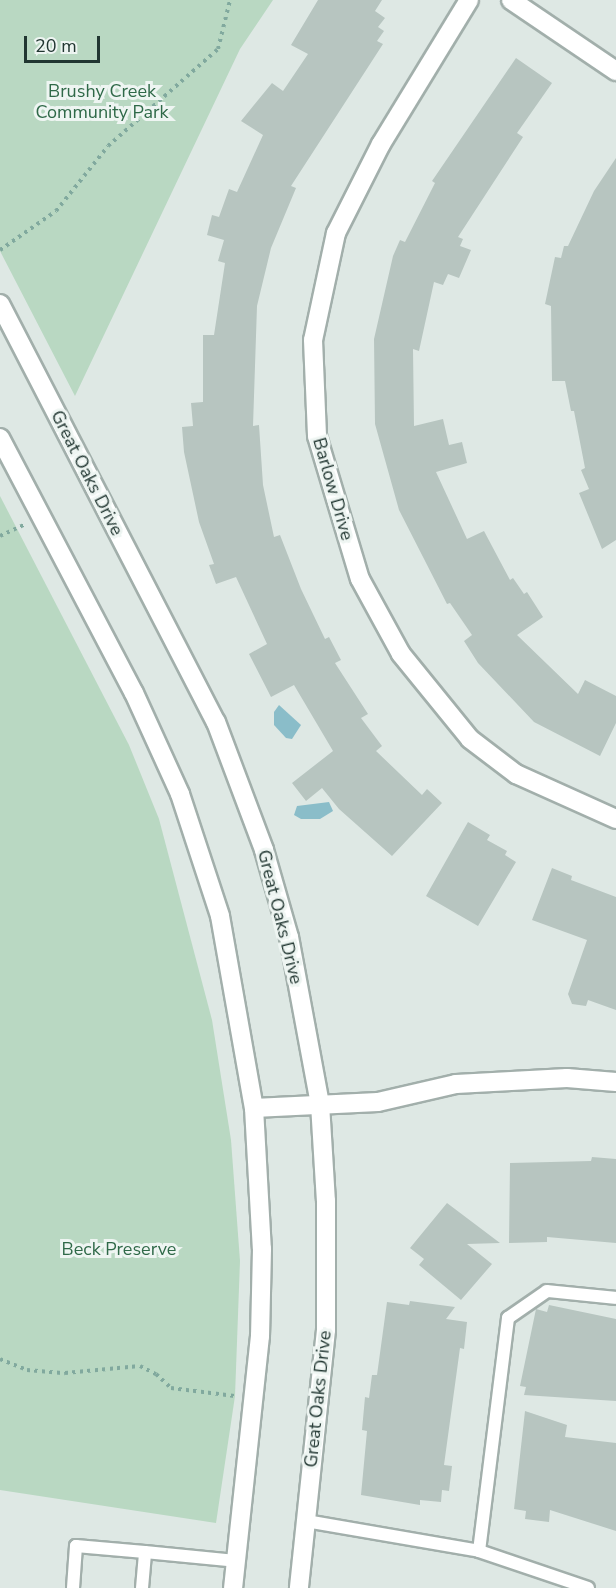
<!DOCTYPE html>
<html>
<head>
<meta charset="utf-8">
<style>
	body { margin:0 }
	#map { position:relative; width:616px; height:1588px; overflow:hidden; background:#dee8e4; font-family:"Nunito Sans",sans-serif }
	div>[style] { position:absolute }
	.green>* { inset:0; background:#b9d8c2 }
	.water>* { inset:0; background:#8abdc9 }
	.building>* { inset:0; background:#b7c5c0 }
	.path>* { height:4px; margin-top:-2px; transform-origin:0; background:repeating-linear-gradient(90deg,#81a99e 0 3px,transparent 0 7.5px) }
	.roads { filter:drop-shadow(2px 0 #a2afab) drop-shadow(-2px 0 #a2afab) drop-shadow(0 2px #a2afab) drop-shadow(0 -2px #a2afab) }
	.lane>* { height:12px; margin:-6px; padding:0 6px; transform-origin:6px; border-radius:6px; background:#fff }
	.street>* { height:18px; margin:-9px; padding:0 9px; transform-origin:9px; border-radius:9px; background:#fff }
	.secondary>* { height:18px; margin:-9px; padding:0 9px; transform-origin:9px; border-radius:9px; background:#fff }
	span { translate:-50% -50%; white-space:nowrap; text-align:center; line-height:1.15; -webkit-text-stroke:6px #eef5f2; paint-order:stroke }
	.park-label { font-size:18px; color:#2f6948 }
	.street-label { font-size:18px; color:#213631 }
	.scale { position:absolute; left:24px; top:36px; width:76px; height:27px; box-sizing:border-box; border:3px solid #213631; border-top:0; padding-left:8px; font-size:18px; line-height:21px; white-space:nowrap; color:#213631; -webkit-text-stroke:4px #eef5f2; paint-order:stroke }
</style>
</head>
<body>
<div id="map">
	<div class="green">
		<div style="clip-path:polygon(0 0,273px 0,240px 49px,75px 396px,0 251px)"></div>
		<div style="clip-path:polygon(0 496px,129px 745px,159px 819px,212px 1020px,231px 1140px,240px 1261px,235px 1396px,216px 1523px,0 1490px)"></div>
	</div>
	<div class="water">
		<div style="clip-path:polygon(279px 705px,301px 725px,292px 739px,286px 738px,274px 725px,274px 712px)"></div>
		<div style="clip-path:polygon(329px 802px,333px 811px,320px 819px,301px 819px,294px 815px,297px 806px)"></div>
	</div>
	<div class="building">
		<div style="clip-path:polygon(318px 0,382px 0,375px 11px,385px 18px,378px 27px,384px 31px,377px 41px,383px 44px,291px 186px,296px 188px,271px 248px,257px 306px,253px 426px,259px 425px,263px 485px,274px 537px,280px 535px,301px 589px,325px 639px,329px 637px,341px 660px,335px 663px,368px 714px,361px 718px,382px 746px,376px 751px,422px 795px,427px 789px,442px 803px,392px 856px,339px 809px,322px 788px,306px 801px,292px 783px,333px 751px,294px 685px,271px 697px,249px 654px,267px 644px,236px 577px,216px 584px,209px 565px,214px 564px,199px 522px,184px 452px,182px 427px,193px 426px,191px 403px,203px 402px,203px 335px,214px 335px,225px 263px,218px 261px,224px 240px,207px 235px,212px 215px,219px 217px,229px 189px,237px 192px,263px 135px,241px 121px,272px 83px,283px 91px,308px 54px,291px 45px)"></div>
		<div style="clip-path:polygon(516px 58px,552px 83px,517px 133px,523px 137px,458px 237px,463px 239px,460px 246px,471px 250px,459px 278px,448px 274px,443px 285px,434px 282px,419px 351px,413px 349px,414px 426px,443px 419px,449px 445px,462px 442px,467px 463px,436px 472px,467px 539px,484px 531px,510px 580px,513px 578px,524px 594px,527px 592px,543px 617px,517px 635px,578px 694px,585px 680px,616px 696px,616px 723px,600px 756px,534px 722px,478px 663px,464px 641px,472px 635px,450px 603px,447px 604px,399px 510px,375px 424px,374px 339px,393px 256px,400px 240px,405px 242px,435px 183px,432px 181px)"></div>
		<div style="clip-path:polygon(616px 158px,616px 540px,602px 549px,579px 493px,589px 489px,581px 470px,585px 468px,574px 411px,571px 411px,565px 381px,552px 381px,551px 306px,545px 304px,555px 257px,561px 258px,564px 246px,568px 246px,594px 191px)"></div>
		<div style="clip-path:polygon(468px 822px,490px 835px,487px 840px,507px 851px,505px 855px,516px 862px,478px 926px,426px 896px)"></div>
		<div style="clip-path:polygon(552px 868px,572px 876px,571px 880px,616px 897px,616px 1010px,588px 1000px,586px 1006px,572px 1004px,568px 994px,587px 940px,532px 920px)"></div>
		<div style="clip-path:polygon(592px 1157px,616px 1159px,616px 1243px,547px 1237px,547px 1242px,509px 1243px,510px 1163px,591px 1161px)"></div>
		<div style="clip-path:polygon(447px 1203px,500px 1243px,467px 1244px,492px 1264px,461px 1300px,419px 1265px,424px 1259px,410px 1248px)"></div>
		<div style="clip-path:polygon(410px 1301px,455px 1307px,446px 1319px,467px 1322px,464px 1349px,460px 1348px,444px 1465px,452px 1466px,449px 1491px,442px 1490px,441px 1502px,420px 1500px,420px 1505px,361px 1495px,367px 1431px,362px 1430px,365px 1397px,369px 1398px,372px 1375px,377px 1375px,387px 1302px,409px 1305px)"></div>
		<div style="clip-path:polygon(549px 1305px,616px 1319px,616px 1401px,524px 1395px,526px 1387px,520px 1386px,536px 1309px,547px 1312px)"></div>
		<div style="clip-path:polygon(525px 1411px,567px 1425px,565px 1437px,616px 1443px,616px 1531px,550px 1510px,549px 1522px,525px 1519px,526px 1511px,514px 1509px)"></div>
	</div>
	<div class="path">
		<div style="left:0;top:250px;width:68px;rotate:-34.9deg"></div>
		<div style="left:56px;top:211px;width:83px;rotate:-51.3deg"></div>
		<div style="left:108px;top:146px;width:147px;rotate:-41.4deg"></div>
		<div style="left:218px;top:49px;width:50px;rotate:-76.2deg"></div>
		<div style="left:0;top:536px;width:26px;rotate:-25deg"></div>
		<div style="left:0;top:1359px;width:29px;rotate:22deg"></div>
		<div style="left:27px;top:1370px;width:38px;rotate:5deg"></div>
		<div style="left:65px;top:1373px;width:75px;rotate:-5.3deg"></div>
		<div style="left:140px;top:1366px;width:18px;rotate:27deg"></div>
		<div style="left:156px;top:1374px;width:21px;rotate:43deg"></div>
		<div style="left:171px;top:1388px;width:64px;rotate:7.1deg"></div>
	</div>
	<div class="roads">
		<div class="lane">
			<div style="left:306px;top:1521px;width:176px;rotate:9.8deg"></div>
			<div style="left:479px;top:1551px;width:115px;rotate:18.7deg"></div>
			<div style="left:479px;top:1551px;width:235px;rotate:-82.9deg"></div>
			<div style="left:508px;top:1318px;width:47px;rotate:-34.7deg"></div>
			<div style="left:547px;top:1291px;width:69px;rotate:5.8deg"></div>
			<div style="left:73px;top:1588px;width:42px;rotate:-85.9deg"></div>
			<div style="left:76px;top:1546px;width:69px;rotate:5deg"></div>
			<div style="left:142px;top:1588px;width:36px;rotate:-85deg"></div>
			<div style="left:145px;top:1552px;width:91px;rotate:5.6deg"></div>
		</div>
		<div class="street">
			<div style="left:469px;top:0;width:169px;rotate:121.4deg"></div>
			<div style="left:381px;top:144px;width:100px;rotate:116.8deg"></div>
			<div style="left:336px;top:233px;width:109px;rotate:102.1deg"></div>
			<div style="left:313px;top:340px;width:96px;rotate:87.6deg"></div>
			<div style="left:317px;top:436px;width:149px;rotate:73.3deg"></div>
			<div style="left:360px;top:579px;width:85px;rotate:61.3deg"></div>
			<div style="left:401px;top:654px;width:109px;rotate:50.9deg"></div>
			<div style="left:470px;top:739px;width:58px;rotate:37.3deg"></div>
			<div style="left:516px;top:774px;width:110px;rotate:24.2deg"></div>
			<div style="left:511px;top:0;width:127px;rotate:34.1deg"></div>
			<div style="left:254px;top:1108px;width:124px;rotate:-2.8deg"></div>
			<div style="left:378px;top:1102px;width:80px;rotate:-13deg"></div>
			<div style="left:456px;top:1084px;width:111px;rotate:-3.1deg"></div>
			<div style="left:567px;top:1078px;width:49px;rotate:4.7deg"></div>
		</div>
		<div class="secondary">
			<div style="left:0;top:304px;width:471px;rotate:62.7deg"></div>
			<div style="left:216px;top:722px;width:137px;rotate:69.4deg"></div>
			<div style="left:264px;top:850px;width:91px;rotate:74deg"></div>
			<div style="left:289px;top:937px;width:170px;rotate:79.5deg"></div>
			<div style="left:320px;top:1104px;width:97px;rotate:86.5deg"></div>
			<div style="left:326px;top:1201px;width:129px;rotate:90deg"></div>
			<div style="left:326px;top:1330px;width:259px;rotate:96deg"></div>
			<div style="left:0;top:438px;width:288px;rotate:62.3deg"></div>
			<div style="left:134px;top:693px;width:111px;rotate:65.5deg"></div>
			<div style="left:180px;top:794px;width:128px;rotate:71.8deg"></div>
			<div style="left:220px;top:916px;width:195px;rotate:80deg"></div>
			<div style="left:254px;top:1108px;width:141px;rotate:86.8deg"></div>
			<div style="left:262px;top:1249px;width:87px;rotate:91.3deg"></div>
			<div style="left:260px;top:1336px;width:253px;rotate:96.1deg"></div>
		</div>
	</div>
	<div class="park-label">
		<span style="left:102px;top:102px">Brushy Creek<br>Community Park</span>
		<span style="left:119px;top:1249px">Beck Preserve</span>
	</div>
	<div class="street-label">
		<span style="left:87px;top:473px;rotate:63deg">Great Oaks Drive</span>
		<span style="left:333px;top:489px;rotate:74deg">Barlow Drive</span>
		<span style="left:280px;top:917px;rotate:76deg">Great Oaks Drive</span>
		<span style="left:318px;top:1399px;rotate:-84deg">Great Oaks Drive</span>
	</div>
	<div class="scale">20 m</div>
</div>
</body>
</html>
